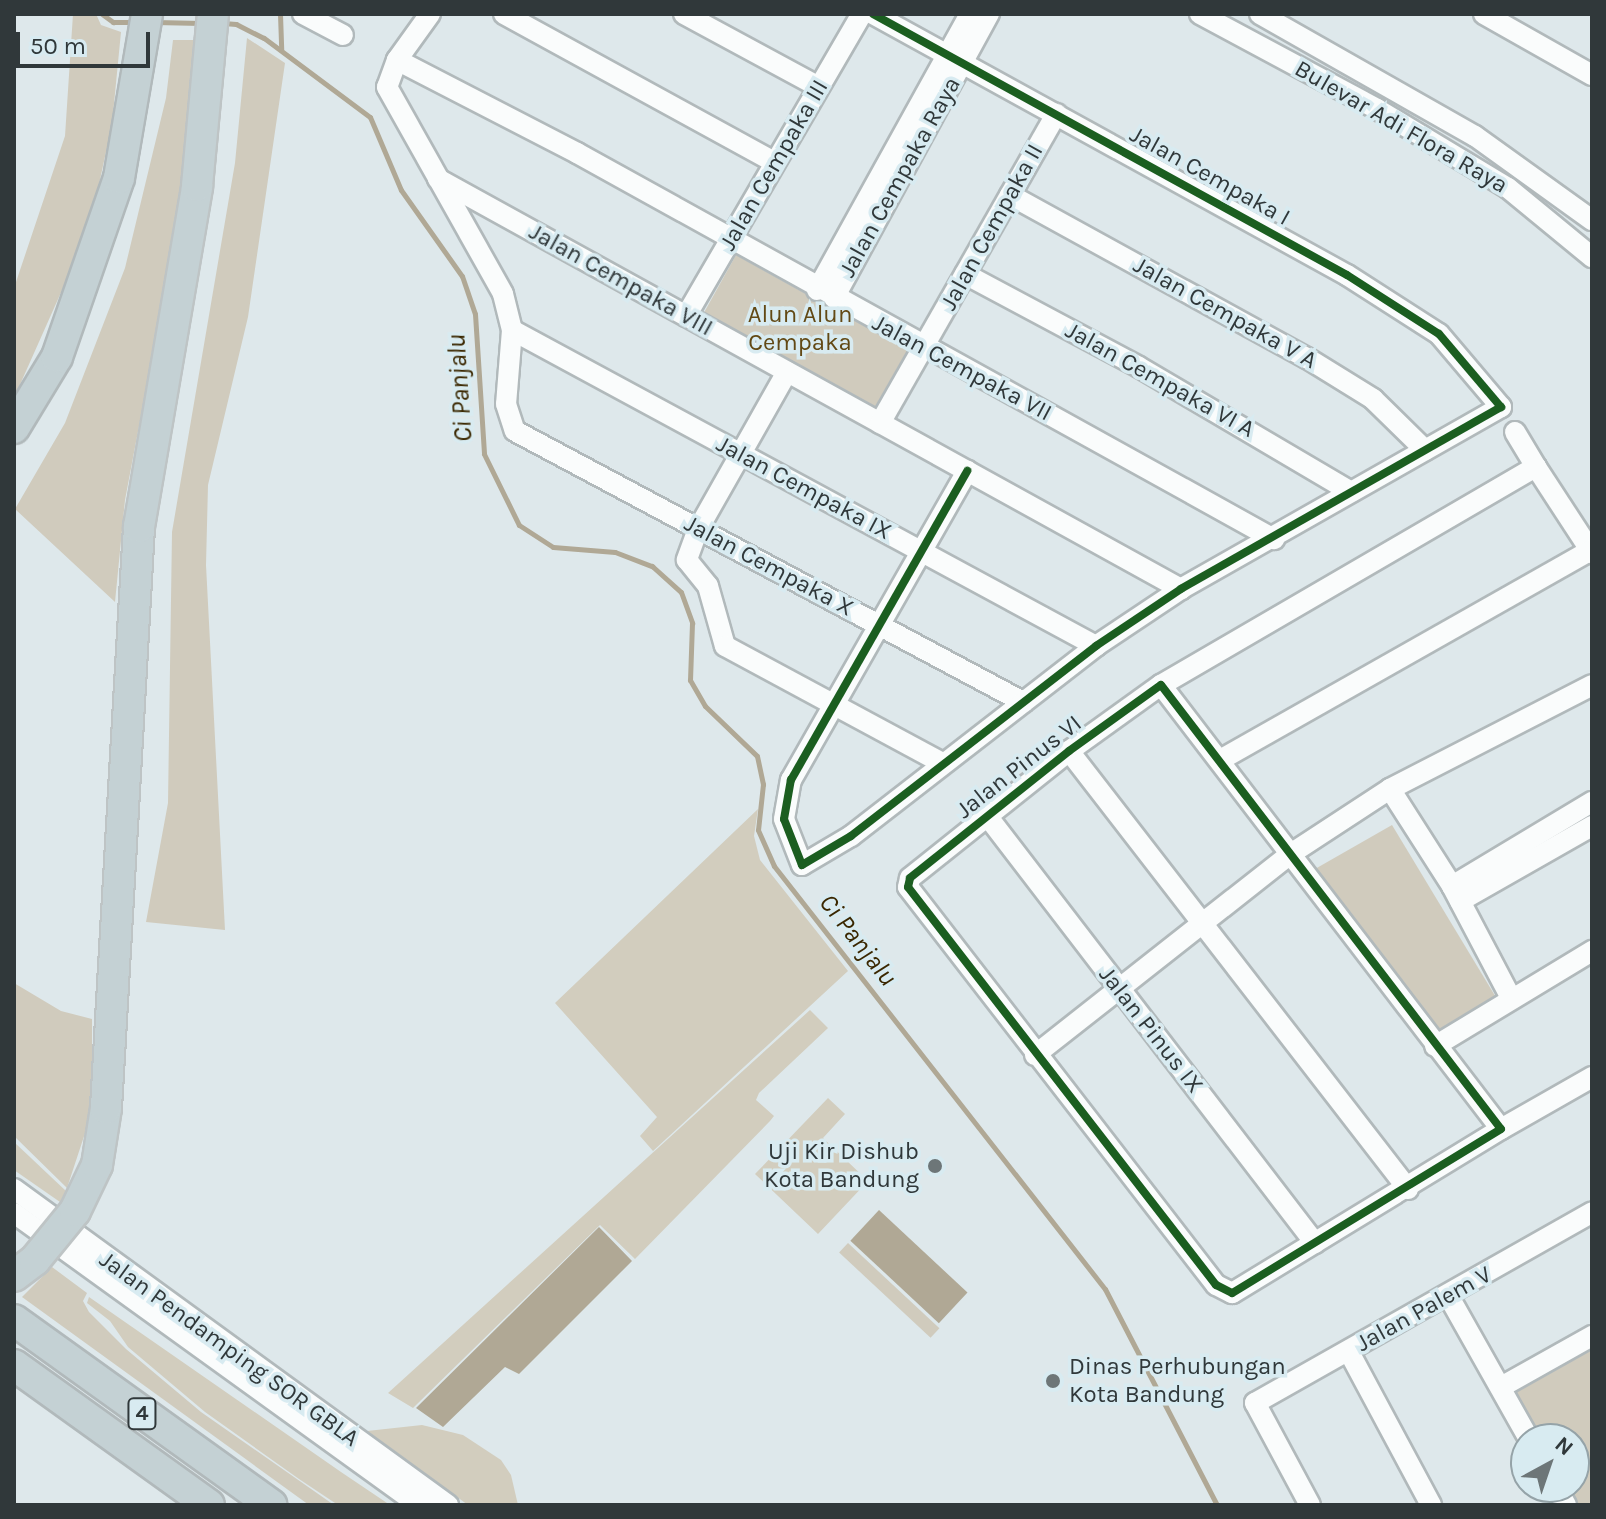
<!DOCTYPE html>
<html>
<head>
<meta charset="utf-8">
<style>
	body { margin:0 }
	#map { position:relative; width:1606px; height:1519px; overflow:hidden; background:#dee8eb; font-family:Karla,sans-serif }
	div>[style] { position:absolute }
	.green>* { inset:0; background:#d0cbbd; transform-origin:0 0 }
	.forest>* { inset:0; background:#d2cdbe }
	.water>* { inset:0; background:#b0a895; transform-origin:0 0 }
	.stream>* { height:5px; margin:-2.5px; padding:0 2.5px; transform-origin:2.5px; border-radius:2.5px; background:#b0a895 }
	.roads { filter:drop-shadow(2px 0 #b1b9bb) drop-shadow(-2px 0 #b1b9bb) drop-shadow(0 2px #b1b9bb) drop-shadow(0 -2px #b1b9bb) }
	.minor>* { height:20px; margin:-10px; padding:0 10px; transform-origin:10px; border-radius:10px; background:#fafcfc }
	.highway>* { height:30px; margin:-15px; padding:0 15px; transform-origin:15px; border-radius:15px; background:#c4d1d4 }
	.bridges { filter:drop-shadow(2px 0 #bec4c5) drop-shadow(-2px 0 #bec4c5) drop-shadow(0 2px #bec4c5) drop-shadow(0 -2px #bec4c5) }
	.highway-bridge>* { height:30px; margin:-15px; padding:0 15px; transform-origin:15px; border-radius:15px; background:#c4d1d4 }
	.cycleway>* { height:8px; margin:-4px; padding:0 4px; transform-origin:4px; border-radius:4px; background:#1b5e20 }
	.dots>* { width:22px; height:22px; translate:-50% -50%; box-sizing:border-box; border:4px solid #d8ebf1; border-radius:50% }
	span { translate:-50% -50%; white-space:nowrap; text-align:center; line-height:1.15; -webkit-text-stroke:7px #d8ebf1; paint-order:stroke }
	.shield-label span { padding:2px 6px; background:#d8ebf1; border:2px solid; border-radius:6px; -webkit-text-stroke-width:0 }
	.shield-label { font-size:22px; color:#30383a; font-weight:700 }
	.street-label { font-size:24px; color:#30383a }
	.park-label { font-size:24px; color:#624915 }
	.poi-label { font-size:24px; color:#30383a }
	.right { translate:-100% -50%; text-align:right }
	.left { translate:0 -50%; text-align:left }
	.water-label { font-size:26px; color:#3a2700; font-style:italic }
	.frame { position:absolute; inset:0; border:16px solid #30383a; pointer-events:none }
	.north { position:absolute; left:1510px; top:1423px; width:80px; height:80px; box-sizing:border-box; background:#d8ebf1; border:2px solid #95a3a8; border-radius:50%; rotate:40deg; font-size:22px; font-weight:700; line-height:32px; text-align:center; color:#30383a }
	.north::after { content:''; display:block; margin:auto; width:28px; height:36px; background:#6d7678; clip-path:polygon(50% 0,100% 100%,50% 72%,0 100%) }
	.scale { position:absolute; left:16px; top:32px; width:134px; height:36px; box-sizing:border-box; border:4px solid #30383a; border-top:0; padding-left:10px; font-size:24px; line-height:28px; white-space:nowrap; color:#30383a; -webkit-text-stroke:6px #d8ebf1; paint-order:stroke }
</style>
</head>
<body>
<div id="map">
	<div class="green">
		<div style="clip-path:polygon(73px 14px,96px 14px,101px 25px,121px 32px,112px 124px,98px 189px,71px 270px,14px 398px,14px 288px,65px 136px)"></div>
		<div style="clip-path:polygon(247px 38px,285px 63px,248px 317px,208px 485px,206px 565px,225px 930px,146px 922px,168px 803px,172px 532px,235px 163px)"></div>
		<div style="clip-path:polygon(173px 40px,200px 40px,180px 209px,125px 500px,115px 602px,15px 509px,65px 423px,125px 268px,166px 98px)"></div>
		<div style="left:736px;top:255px;width:201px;height:67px;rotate:29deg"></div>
		<div style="clip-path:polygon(1392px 825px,1500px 1004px,1445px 1037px,1315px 869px)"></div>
		<div style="clip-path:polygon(14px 983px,61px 1011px,92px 1019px,92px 1112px,67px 1188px,14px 1136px)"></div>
		<div style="left:848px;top:1243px;width:125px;height:13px;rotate:43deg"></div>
		<div style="clip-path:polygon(52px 1267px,87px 1293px,83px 1301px,89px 1312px,126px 1349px,201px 1412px,334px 1505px,309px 1505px,22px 1297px)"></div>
		<div style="clip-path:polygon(1592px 1343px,1592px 1505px,1572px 1505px,1562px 1487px,1574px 1487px,1574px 1439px,1535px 1439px,1508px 1390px)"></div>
	</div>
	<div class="forest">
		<div style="clip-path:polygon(758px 809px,754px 836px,760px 860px,848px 971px,653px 1151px,640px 1136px,657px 1117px,555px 1003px)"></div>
		<div style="clip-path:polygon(810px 1010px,828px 1028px,759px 1093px,756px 1100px,774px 1116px,770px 1121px,635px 1259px,600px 1225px,413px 1408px,388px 1393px)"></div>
		<div style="clip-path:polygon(828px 1098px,845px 1114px,823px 1138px,868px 1181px,818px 1234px,755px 1174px)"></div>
		<div style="clip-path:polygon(14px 1142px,66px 1191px,60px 1202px,14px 1170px)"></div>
		<div style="clip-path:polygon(89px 1297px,341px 1472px,390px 1505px,338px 1505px,299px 1479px,205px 1412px,128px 1347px,110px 1321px,87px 1303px)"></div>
		<div style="clip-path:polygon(422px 1425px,463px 1435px,501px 1460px,511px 1475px,518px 1505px,468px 1505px,367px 1431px)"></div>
	</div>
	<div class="water">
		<div style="left:879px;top:1210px;width:121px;height:42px;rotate:43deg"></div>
		<div style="clip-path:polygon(599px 1227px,632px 1261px,519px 1374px,505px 1367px,443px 1427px,416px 1408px)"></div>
	</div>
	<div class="stream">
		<div style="left:102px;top:14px;width:14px;rotate:36deg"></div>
		<div style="left:113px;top:22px;width:24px"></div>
		<div style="left:280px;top:14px;width:35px;rotate:88deg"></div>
		<div style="left:155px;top:22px;width:46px;rotate:1.2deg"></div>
		<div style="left:223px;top:23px;width:13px;rotate:4deg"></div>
		<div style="left:236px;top:24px;width:31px;rotate:27deg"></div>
		<div style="left:264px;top:38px;width:132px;rotate:36.7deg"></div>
		<div style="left:370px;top:117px;width:79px;rotate:67deg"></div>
		<div style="left:401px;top:190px;width:105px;rotate:54.7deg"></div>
		<div style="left:462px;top:276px;width:40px;rotate:71.1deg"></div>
		<div style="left:475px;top:314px;width:140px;rotate:86.3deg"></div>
		<div style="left:484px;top:454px;width:79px;rotate:63.8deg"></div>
		<div style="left:519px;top:525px;width:40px;rotate:32.9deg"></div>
		<div style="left:553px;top:547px;width:62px;rotate:4.6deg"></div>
		<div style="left:615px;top:552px;width:40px;rotate:21deg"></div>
		<div style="left:652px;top:566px;width:39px;rotate:42deg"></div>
		<div style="left:681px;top:592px;width:33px;rotate:70deg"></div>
		<div style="left:692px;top:623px;width:57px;rotate:92deg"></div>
		<div style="left:690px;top:680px;width:30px;rotate:60deg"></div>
		<div style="left:705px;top:706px;width:72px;rotate:43.9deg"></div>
		<div style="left:757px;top:756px;width:29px;rotate:78deg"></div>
		<div style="left:763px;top:784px;width:46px;rotate:96.2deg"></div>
		<div style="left:758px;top:830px;width:39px;rotate:66deg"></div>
		<div style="left:774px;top:866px;width:537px;rotate:51.96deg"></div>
		<div style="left:1105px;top:1289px;width:243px;rotate:62.6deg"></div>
	</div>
	<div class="roads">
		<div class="minor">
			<div style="left:303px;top:14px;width:45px;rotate:27.7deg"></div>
			<div style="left:430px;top:14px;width:57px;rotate:125.7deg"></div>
			<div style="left:397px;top:60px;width:29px;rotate:110deg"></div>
			<div style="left:387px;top:87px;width:237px;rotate:60.7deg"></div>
			<div style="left:503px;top:294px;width:37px;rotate:76deg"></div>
			<div style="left:512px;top:330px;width:74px;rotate:94.6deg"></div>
			<div style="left:506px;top:404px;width:28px;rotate:72deg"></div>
			<div style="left:515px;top:431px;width:576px;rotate:28.08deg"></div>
			<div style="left:504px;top:14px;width:308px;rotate:28.7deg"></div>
			<div style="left:684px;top:14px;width:153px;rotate:28.4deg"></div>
			<div style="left:873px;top:14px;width:541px;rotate:28.84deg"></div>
			<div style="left:1347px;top:275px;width:109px;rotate:32.7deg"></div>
			<div style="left:1439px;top:334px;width:96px;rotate:49.7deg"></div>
			<div style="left:1501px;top:407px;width:368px;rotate:150.4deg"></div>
			<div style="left:1181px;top:589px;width:102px;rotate:146.2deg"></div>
			<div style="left:1096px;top:646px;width:310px;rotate:142.2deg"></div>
			<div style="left:851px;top:836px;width:57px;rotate:149.4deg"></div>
			<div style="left:802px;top:865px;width:49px;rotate:-111.4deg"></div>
			<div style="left:784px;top:819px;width:40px;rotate:-80deg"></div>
			<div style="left:791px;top:780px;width:356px;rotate:-60.3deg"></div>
			<div style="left:1200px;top:14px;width:201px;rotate:28.2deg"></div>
			<div style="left:1377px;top:109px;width:153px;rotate:31.1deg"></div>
			<div style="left:1508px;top:188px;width:109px;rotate:39.4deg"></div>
			<div style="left:1260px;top:14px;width:247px;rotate:29.6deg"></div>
			<div style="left:1475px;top:136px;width:144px;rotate:35.7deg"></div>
			<div style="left:1484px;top:14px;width:124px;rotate:29.5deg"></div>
			<div style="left:397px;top:60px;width:203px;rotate:27.3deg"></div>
			<div style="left:577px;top:153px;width:797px;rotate:28.98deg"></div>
			<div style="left:438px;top:179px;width:849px;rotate:28.89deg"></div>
			<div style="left:1010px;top:195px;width:339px;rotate:28.8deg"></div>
			<div style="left:1307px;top:358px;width:78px;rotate:31.8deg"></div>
			<div style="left:1373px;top:399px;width:73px;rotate:44.4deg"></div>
			<div style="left:965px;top:274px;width:197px;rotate:28.1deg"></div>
			<div style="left:1139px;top:367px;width:246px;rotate:30.5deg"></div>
			<div style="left:817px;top:290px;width:316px;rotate:-61deg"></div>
			<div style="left:834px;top:298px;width:324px;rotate:-61.4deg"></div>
			<div style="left:686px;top:316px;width:350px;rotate:-59.8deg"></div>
			<div style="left:512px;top:330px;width:664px;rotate:28.42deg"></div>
			<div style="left:787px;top:372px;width:180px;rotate:119.5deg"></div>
			<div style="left:698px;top:529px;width:33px;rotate:110deg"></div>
			<div style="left:687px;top:560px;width:33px;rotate:51deg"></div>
			<div style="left:708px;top:586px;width:62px;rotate:74.2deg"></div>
			<div style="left:725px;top:646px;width:247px;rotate:28.3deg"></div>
			<div style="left:880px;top:423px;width:356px;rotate:-60.3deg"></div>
			<div style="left:1515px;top:432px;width:41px;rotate:59deg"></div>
			<div style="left:1161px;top:685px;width:559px;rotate:52.56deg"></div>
			<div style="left:1501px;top:1129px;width:315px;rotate:148.6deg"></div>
			<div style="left:1232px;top:1293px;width:18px;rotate:-153deg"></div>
			<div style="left:1216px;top:1285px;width:503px;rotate:-127.74deg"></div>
			<div style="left:908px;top:887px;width:9px;rotate:-77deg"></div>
			<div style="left:910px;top:878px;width:203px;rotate:-38.6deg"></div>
			<div style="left:1069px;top:751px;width:113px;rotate:-35.7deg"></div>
			<div style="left:1161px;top:685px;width:434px;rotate:-30.2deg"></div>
			<div style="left:1536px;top:467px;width:103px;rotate:56.9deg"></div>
			<div style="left:1069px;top:751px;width:554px;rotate:52.26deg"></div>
			<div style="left:1220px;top:760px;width:425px;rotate:-29.5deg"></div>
			<div style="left:1390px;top:789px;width:115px;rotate:57.4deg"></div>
			<div style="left:1452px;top:886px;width:127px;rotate:62.2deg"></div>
			<div style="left:988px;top:817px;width:537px;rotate:52.49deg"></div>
			<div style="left:1452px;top:886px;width:163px;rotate:-31deg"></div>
			<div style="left:1460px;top:901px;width:152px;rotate:-29.6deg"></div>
			<div style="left:1435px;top:1046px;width:184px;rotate:-31.2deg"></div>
			<div style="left:1035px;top:1055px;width:323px;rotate:-38.2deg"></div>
			<div style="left:1289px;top:855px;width:121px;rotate:-33.2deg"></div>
			<div style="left:1390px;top:789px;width:227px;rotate:-27.2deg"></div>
			<div style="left:1501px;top:1129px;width:105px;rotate:-29.7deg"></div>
			<div style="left:14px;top:1189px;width:537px;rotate:36.06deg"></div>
			<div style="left:14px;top:1213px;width:499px;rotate:35.8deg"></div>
			<div style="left:1449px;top:1297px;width:163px;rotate:60.6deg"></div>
			<div style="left:1349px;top:1352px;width:174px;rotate:61.8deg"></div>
			<div style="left:1501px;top:1387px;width:104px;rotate:-29.3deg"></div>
			<div style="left:1556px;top:1487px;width:21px;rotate:61deg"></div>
			<div style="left:1310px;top:1505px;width:116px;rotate:-118.3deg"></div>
			<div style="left:1255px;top:1403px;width:387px;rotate:-29.5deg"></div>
		</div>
		<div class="highway">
			<div style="left:14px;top:428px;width:83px;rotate:-58.8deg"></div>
			<div style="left:57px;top:357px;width:189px;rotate:-70.9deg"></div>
			<div style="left:119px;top:178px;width:166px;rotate:-80.3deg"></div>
			<div style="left:14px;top:1320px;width:317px;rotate:35.7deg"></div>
			<div style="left:14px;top:1365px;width:240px;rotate:35.7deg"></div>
		</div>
	</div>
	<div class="bridges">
		<div class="highway-bridge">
			<div style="left:14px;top:1276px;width:26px;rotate:-37deg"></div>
			<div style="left:35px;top:1260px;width:63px;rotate:-50.8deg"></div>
			<div style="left:75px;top:1211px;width:51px;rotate:-64.4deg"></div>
			<div style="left:97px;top:1165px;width:58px;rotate:-81deg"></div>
			<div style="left:106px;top:1108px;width:582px;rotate:-86.75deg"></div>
			<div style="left:139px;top:527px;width:346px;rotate:-80.3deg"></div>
			<div style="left:197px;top:186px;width:173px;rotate:-84.7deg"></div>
		</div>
	</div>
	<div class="cycleway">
		<div style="left:873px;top:14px;width:541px;rotate:28.84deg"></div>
		<div style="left:1347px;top:275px;width:109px;rotate:32.7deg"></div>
		<div style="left:1439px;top:334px;width:96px;rotate:49.7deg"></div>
		<div style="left:1501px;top:407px;width:368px;rotate:150.4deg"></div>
		<div style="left:1181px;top:589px;width:102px;rotate:146.2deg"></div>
		<div style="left:1096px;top:646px;width:310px;rotate:142.2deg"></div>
		<div style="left:851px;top:836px;width:57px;rotate:149.4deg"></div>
		<div style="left:802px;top:865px;width:49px;rotate:-111.4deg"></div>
		<div style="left:784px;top:819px;width:40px;rotate:-80deg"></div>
		<div style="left:791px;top:780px;width:356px;rotate:-60.3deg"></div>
		<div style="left:1161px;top:685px;width:559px;rotate:52.56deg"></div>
		<div style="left:1501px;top:1129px;width:315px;rotate:148.6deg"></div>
		<div style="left:1232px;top:1293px;width:18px;rotate:-153deg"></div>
		<div style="left:1216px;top:1285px;width:503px;rotate:-127.74deg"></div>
		<div style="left:908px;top:887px;width:9px;rotate:-77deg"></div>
		<div style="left:910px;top:878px;width:203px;rotate:-38.6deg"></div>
		<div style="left:1069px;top:751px;width:113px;rotate:-35.7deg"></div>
	</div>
	<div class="dots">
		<div style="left:935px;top:1166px;background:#6d7678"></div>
		<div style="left:1053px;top:1381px;background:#6d7678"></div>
	</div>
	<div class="shield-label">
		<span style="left:142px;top:1414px">4</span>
	</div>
	<div class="street-label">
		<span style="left:1401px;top:127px;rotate:30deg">Bulevar Adi Flora Raya</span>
		<span style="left:774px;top:165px;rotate:-60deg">Jalan Cempaka III</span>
		<span style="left:1210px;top:176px;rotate:29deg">Jalan Cempaka I</span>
		<span style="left:900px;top:177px;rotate:-61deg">Jalan Cempaka Raya</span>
		<span style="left:992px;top:227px;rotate:-61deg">Jalan Cempaka II</span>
		<span style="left:621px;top:280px;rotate:29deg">Jalan Cempaka VIII</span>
		<span style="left:1225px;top:313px;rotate:29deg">Jalan Cempaka V A</span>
		<span style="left:962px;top:368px;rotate:28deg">Jalan Cempaka VII</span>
		<span style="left:1160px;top:380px;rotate:29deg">Jalan Cempaka VI A</span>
		<span style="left:804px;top:488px;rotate:28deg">Jalan Cempaka IX</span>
		<span style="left:769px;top:566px;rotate:28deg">Jalan Cempaka X</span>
		<span style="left:1019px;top:767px;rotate:-38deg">Jalan Pinus VI</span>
		<span style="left:1151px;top:1030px;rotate:52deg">Jalan Pinus IX</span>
		<span style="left:1424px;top:1309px;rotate:-29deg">Jalan Palem V</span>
		<span style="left:229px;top:1349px;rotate:36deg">Jalan Pendamping SOR GBLA</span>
	</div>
	<div class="park-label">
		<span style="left:800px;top:329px">Alun Alun<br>Cempaka</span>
	</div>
	<div class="poi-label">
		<span class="right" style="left:919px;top:1166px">Uji Kir Dishub<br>Kota Bandung</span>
		<span class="left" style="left:1069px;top:1381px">Dinas Perhubungan<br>Kota Bandung</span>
	</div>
	<div class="water-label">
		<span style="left:460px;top:388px;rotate:-94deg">Ci Panjalu</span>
		<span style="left:858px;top:940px;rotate:52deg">Ci Panjalu</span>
	</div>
	<div class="frame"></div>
	<div class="north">N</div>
	<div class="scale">50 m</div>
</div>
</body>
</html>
